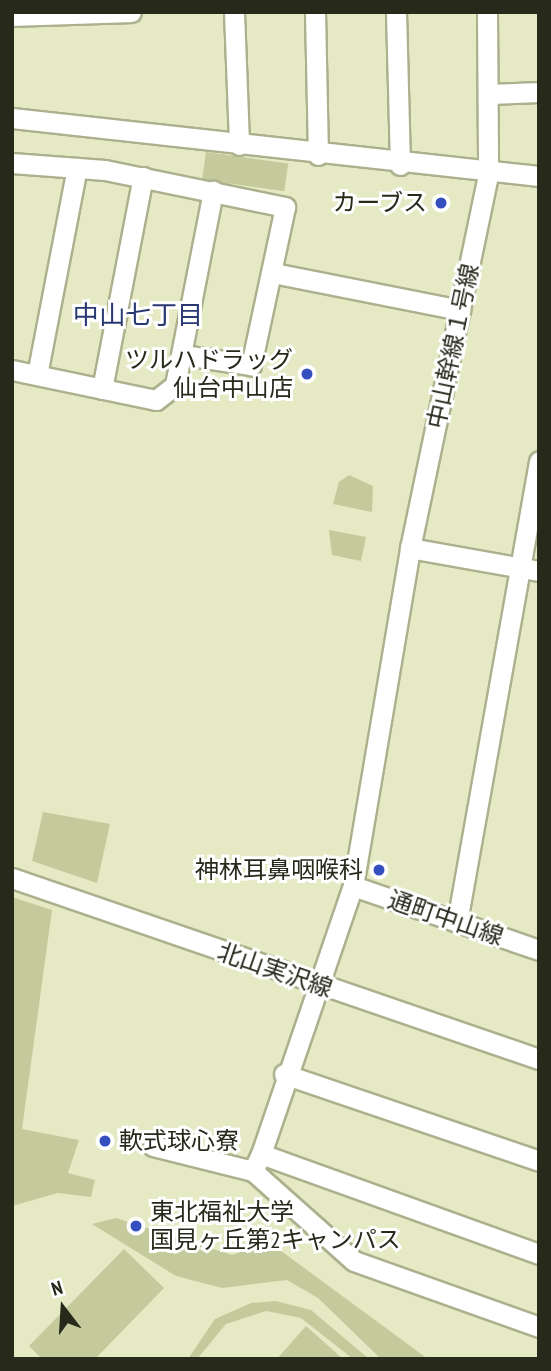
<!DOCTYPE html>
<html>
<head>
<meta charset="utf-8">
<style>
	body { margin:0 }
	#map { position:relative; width:551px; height:1371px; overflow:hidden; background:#e5e9c4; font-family:"PT Sans Narrow","Noto Sans JP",sans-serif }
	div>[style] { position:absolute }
	.green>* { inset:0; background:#c5ca9c; transform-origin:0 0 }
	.roads { filter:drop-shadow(2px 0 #acb08d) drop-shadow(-2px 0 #acb08d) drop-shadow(0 2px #acb08d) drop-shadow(0 -2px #acb08d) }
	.minor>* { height:19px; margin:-9.5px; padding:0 9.5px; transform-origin:9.5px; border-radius:9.5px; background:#fff }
	.dots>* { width:19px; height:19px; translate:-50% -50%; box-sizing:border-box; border:4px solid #fff; border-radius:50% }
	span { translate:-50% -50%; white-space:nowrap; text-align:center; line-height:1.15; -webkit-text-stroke:6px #fff; paint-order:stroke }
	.poi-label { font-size:24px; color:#27291b }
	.right { translate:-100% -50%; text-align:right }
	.left { translate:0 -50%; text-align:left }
	.street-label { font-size:24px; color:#27291b }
	.neighbourhood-label { font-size:26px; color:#283972 }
	.frame { position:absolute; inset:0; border:14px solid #27291b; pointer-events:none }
	.north { position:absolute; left:28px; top:1273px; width:70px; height:70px; -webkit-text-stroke:5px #fff; paint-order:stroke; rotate:343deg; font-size:19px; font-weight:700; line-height:28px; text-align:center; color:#27291b }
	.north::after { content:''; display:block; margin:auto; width:24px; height:32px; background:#27291b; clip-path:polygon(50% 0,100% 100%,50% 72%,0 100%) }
</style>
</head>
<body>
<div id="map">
	<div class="green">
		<div style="left:206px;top:152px;width:83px;height:28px;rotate:8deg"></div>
		<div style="clip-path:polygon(349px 475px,373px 486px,372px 512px,333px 504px,339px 482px)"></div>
		<div style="clip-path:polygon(329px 530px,366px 537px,361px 561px,332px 555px)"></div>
		<div style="clip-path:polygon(43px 812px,110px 824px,97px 883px,32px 861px)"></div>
		<div style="clip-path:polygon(12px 897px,52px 910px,22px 1129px,79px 1140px,68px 1173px,95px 1180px,91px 1197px,58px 1193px,12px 1206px)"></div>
		<div style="clip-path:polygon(116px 1218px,232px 1255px,267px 1243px,277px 1248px,428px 1359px,381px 1359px,318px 1298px,287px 1280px,222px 1288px,176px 1276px,92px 1224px)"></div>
		<div style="clip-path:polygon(124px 1249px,164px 1288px,95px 1359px,42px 1359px,29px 1346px)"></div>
		<div style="clip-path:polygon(276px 1301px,311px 1310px,369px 1359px,353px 1359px,301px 1318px,266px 1311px,226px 1324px,197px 1359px,188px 1359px,215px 1319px,251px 1303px)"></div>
		<div style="clip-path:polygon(306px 1326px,343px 1359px,277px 1359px)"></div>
	</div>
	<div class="roads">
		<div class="minor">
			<div style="left:234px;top:12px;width:133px;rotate:87.8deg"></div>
			<div style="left:315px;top:12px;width:143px;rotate:88.8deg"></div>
			<div style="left:396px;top:12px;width:153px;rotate:88.5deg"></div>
			<div style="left:487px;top:12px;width:163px;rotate:89.6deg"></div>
			<div style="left:488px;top:175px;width:381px;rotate:101.8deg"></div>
			<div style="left:410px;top:548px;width:131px;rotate:10.1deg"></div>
			<div style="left:12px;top:16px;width:119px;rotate:-1.9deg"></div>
			<div style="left:490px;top:94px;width:49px;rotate:-2.3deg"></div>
			<div style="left:12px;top:118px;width:530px;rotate:6.28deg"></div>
			<div style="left:12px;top:163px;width:93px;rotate:4.3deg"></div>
			<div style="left:105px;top:170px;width:184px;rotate:11.6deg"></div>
			<div style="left:285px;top:207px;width:162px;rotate:102.1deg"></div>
			<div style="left:251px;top:365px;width:69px;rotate:-171.6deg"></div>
			<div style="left:273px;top:273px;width:191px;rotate:11.2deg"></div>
			<div style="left:12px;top:370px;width:147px;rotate:11.8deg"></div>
			<div style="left:156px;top:400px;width:24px;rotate:-38deg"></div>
			<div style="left:175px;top:385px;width:198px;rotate:-78.9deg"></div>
			<div style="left:37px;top:375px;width:211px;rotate:-79.1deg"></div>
			<div style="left:102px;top:389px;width:216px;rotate:-79.1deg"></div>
			<div style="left:12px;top:878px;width:557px;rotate:18.96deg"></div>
			<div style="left:353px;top:886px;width:197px;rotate:19deg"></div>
			<div style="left:457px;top:922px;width:468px;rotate:-79.9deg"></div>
			<div style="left:284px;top:1074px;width:269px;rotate:18.8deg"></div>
			<div style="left:153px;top:1146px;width:103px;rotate:14deg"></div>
			<div style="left:253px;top:1171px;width:19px;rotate:-65deg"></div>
			<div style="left:261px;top:1154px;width:283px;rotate:-71.1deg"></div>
			<div style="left:353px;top:886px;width:343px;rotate:-80.4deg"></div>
			<div style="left:261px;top:1154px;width:295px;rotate:19.8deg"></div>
			<div style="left:253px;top:1171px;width:135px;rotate:41.7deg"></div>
			<div style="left:354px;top:1261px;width:196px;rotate:19.6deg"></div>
		</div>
	</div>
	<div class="dots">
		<div style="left:441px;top:203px;background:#354fc1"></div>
		<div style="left:307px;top:374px;background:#354fc1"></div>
		<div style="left:379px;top:870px;background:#354fc1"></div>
		<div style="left:105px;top:1141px;background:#354fc1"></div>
		<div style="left:136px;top:1226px;background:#354fc1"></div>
	</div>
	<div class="poi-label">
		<span class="right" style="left:427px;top:203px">カーブス</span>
		<span class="right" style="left:293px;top:374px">ツルハドラッグ<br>仙台中山店</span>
		<span class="right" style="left:363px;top:870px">神林耳鼻咽喉科</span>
		<span class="left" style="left:119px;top:1141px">軟式球心寮</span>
		<span class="left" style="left:150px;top:1226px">東北福祉大学<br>国見ヶ丘第2キャンパス</span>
	</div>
	<div class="street-label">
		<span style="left:453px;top:346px;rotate:-78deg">中山幹線１号線</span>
		<span style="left:446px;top:918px;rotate:19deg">通町中山線</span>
		<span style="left:275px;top:970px;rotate:19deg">北山実沢線</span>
	</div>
	<div class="neighbourhood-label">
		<span style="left:138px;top:315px">中山七丁目</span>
	</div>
	<div class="frame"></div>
	<div class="north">N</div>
</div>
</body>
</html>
